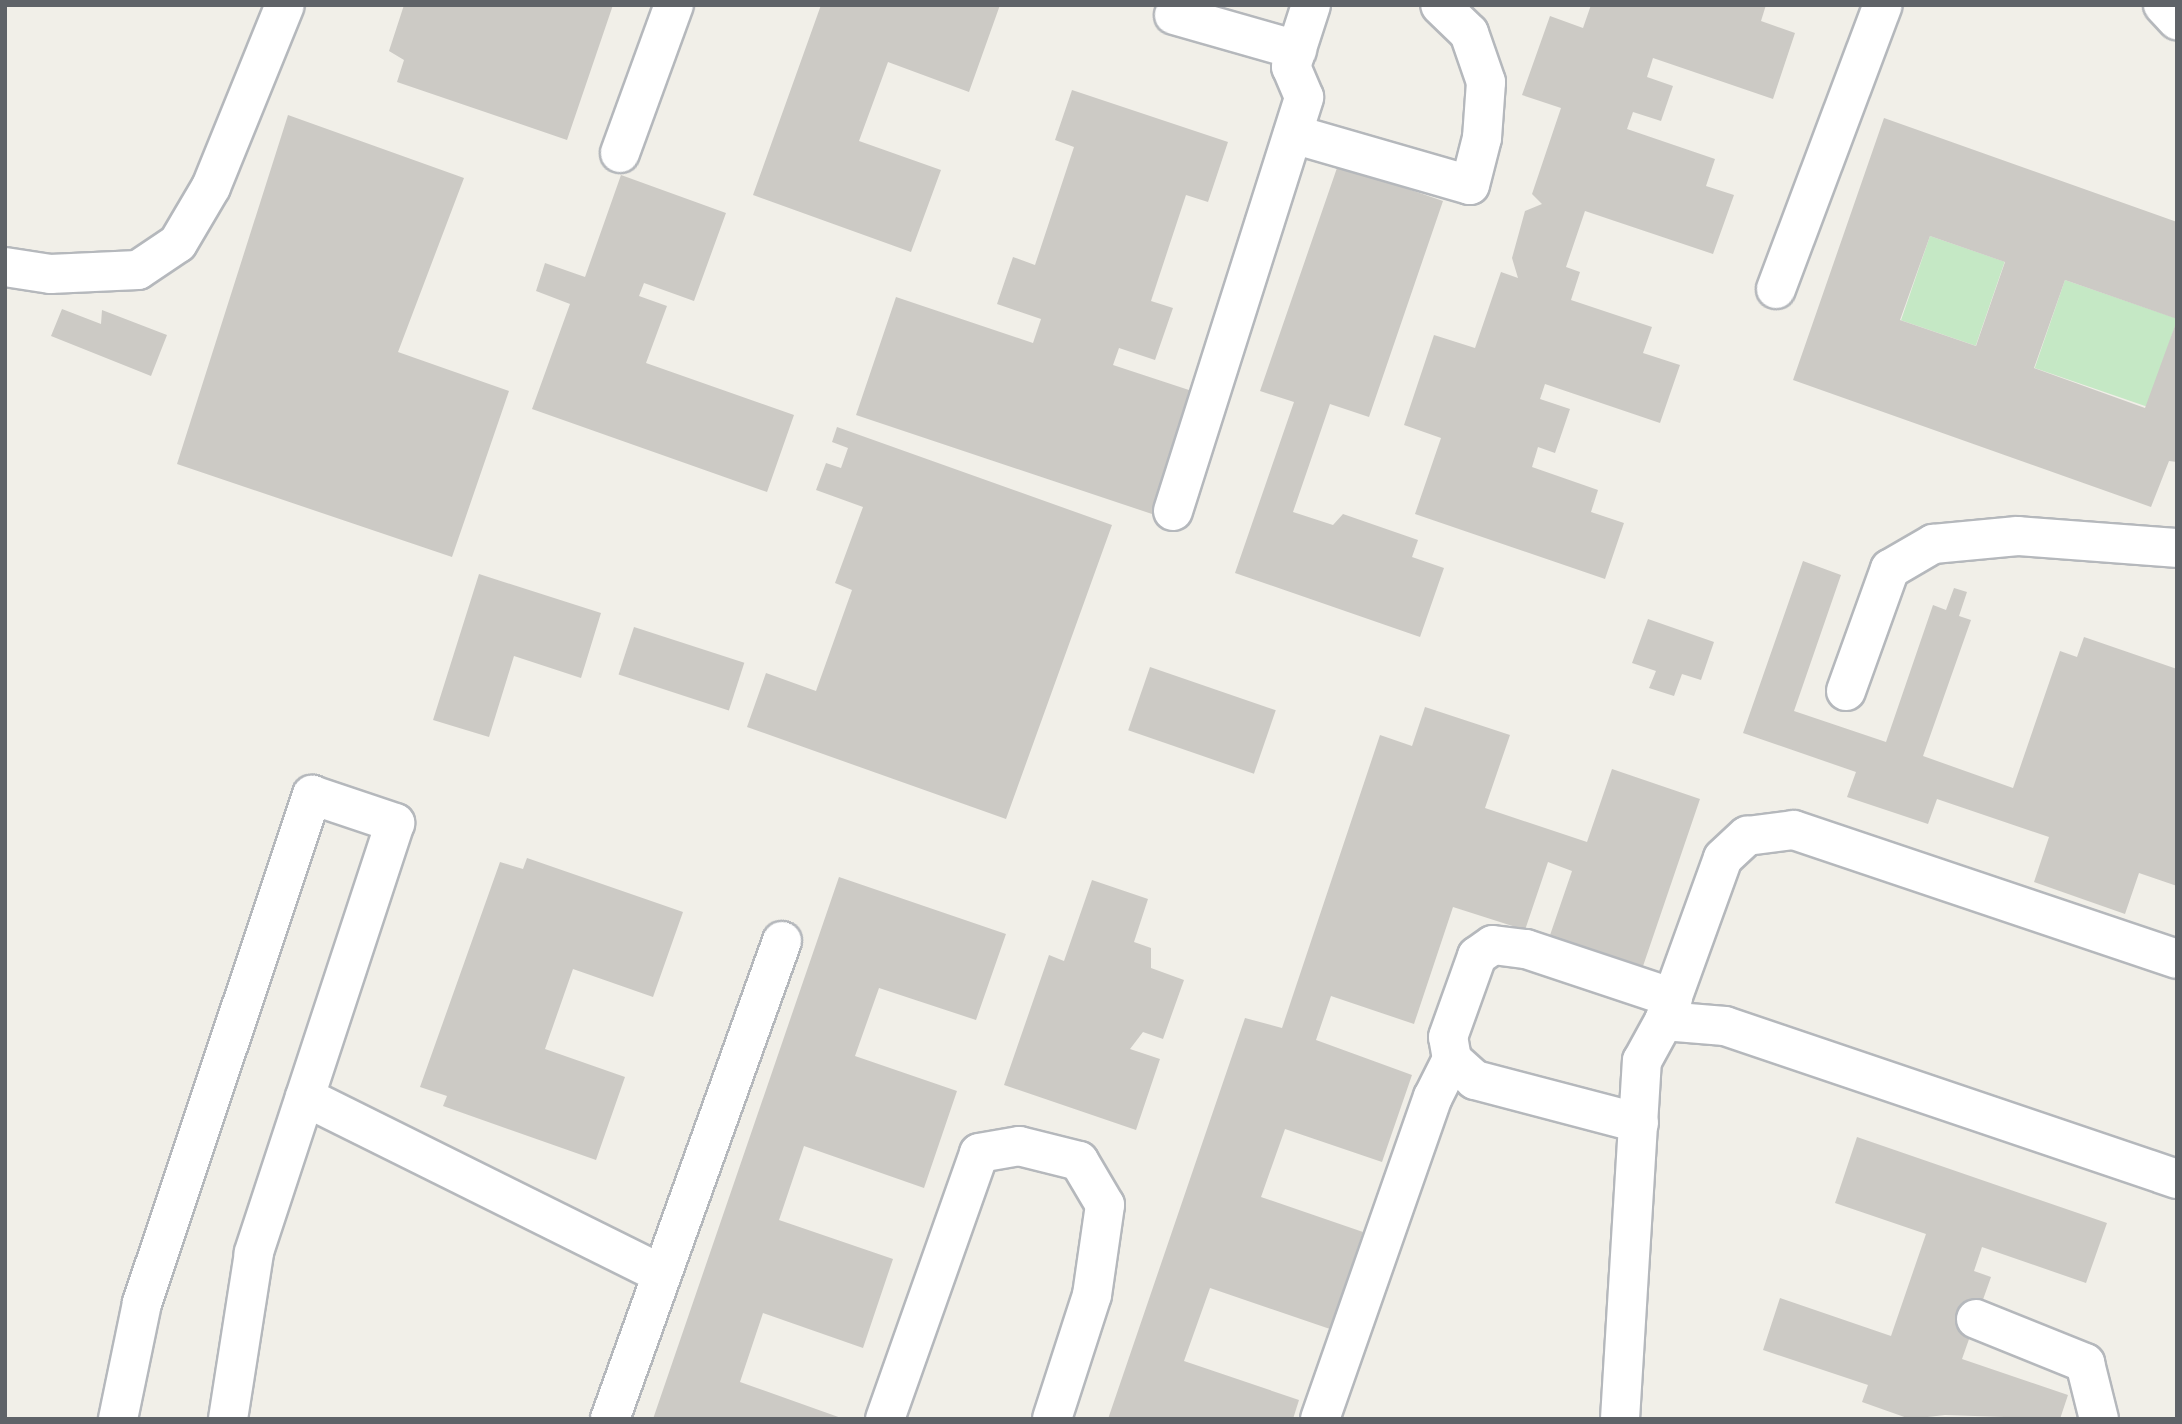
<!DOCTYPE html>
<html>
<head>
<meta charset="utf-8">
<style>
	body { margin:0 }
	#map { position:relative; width:2182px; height:1424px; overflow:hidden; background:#f1efe8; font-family:Arial,sans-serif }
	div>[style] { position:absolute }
	.green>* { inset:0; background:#c5e8c5; transform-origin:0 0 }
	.building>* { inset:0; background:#cccac5; transform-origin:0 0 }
	.roads { filter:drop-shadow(2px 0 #b5b8bc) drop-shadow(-2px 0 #b5b8bc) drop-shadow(0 2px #b5b8bc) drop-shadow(0 -2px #b5b8bc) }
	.minor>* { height:38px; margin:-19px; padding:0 19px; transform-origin:19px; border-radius:19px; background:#fff }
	span { translate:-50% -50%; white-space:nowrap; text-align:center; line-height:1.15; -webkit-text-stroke:6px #fff; paint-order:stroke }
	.frame { position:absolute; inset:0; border:7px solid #5f6368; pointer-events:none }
</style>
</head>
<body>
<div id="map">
	<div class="green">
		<div style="left:1930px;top:236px;width:79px;height:89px;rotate:19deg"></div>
		<div style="left:2065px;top:280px;width:119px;height:93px;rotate:19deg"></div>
	</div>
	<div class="building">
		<div style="clip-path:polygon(404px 5px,613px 5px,567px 140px,397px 82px,404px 60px,389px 51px)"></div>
		<div style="clip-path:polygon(821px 5px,1000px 5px,969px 92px,888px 62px,859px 141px,941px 170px,911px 252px,753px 195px)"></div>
		<div style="clip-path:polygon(1591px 5px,1766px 5px,1761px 21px,1795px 33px,1773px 99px,1653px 58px,1647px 77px,1673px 86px,1661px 121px,1633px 112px,1627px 129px,1715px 159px,1706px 186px,1734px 195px,1713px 254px,1585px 211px,1566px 267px,1580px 272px,1571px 300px,1652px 327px,1643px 353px,1680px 365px,1660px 423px,1545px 384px,1540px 399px,1570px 409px,1555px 453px,1538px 447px,1532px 467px,1598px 490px,1591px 512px,1624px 523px,1605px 579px,1415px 514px,1441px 438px,1404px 425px,1434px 335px,1475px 348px,1501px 272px,1518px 278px,1512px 258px,1525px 211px,1542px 204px,1532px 194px,1561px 108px,1522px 95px,1550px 16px,1583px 28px)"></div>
		<div style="clip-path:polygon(1072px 90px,1228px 142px,1208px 202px,1186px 195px,1151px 301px,1173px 308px,1155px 360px,1119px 348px,1113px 365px,1192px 391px,1152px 514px,856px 415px,896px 297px,1033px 343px,1041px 319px,997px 304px,1013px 257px,1035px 265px,1074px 147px,1055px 140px)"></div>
		<div style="clip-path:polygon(288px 115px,464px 178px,398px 352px,509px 391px,452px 557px,177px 464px)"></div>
		<div style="clip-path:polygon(evenodd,1884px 118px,2177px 222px,2177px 319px,2065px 280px,2034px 368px,2145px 408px,2177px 320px,2177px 462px,2169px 461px,2151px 507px,1793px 380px,1884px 118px,1930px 236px,2005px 262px,1976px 346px,1900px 320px,1930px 236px)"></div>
		<div style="clip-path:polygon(1338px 165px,1443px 201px,1369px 417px,1330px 404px,1293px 512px,1333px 525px,1343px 514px,1418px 540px,1412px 557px,1444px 568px,1420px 637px,1235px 573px,1294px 402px,1260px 391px)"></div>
		<div style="clip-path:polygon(621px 175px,726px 213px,694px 301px,644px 283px,639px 296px,667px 306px,646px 363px,794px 415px,767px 492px,532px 409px,570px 304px,536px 291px,545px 263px,585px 277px)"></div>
		<div style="clip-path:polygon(62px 309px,101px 324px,102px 310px,167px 335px,151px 376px,51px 336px)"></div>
		<div style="clip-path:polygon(837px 427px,1112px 525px,1006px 819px,747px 727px,766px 673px,816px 691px,852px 590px,835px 583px,863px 507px,816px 490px,826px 463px,841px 468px,848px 448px,832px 442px)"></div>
		<div style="clip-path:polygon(1803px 561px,1841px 575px,1794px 711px,1886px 742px,1933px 605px,1946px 610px,1954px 588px,1967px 592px,1959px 616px,1971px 620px,1923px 756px,2013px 788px,2060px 651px,2077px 657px,2084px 637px,2177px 669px,2177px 886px,2139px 873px,2125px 914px,2034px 882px,2049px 837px,1937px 799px,1928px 824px,1847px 797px,1856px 772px,1743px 733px)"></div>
		<div style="clip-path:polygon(479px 574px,601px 613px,581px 678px,514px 656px,489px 737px,433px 720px)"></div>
		<div style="clip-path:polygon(1648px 619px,1714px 642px,1701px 680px,1682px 674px,1674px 696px,1649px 688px,1656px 671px,1632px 663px)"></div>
		<div style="left:634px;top:627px;width:116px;height:50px;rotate:18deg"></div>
		<div style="left:1150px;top:667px;width:133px;height:67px;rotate:19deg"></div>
		<div style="clip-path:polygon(1425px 707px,1510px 735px,1485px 808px,1587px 842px,1612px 769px,1700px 799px,1641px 972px,1548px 941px,1572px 871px,1548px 862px,1525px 930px,1453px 907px,1414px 1024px,1331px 996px,1316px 1040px,1412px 1075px,1382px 1162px,1285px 1129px,1261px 1197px,1363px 1232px,1330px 1329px,1210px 1288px,1184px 1361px,1299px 1400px,1293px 1419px,1108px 1419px,1245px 1018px,1282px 1028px,1380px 735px,1412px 746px)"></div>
		<div style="clip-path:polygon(527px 858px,683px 912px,653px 997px,573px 969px,545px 1049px,625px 1077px,596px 1160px,443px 1106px,447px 1096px,420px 1087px,500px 862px,523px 869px)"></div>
		<div style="clip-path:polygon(839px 877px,1006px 934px,976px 1020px,879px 988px,855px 1056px,957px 1091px,924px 1188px,804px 1146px,779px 1220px,893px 1259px,863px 1348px,763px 1313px,740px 1382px,844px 1419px,653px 1419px)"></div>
		<div style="clip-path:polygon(1092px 880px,1148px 899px,1134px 942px,1151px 948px,1151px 968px,1184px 980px,1163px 1039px,1143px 1032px,1130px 1049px,1160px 1059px,1136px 1130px,1004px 1085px,1049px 955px,1064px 961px)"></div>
		<div style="clip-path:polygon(1857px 1137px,2107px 1223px,2086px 1283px,1982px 1247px,1974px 1271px,1991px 1277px,1962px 1359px,2068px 1395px,2060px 1419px,1945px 1415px,1910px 1419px,1862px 1402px,1868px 1385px,1763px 1350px,1780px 1298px,1891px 1336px,1926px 1234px,1835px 1203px)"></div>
	</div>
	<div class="roads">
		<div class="minor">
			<div style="left:2163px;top:5px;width:21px;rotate:47deg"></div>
			<div style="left:1174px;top:15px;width:128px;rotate:15.9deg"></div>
			<div style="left:1293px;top:134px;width:184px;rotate:16.1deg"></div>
			<div style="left:1470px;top:185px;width:49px;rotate:-75.7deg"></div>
			<div style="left:1482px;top:138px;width:56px;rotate:-85.9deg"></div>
			<div style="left:1486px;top:82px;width:52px;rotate:-109.1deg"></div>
			<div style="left:1469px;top:33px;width:40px;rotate:-136deg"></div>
			<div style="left:620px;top:153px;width:158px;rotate:-70deg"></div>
			<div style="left:5px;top:267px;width:46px;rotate:8.8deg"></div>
			<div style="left:50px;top:274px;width:88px;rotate:-2.6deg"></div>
			<div style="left:138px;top:270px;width:48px;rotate:-34deg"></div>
			<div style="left:178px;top:243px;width:65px;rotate:-59.5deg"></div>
			<div style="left:211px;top:187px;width:196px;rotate:-67.9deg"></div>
			<div style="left:1776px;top:289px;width:303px;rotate:-69.4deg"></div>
			<div style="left:1173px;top:511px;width:434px;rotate:-72.4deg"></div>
			<div style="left:1304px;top:97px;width:33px;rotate:-113deg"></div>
			<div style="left:1291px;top:67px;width:65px;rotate:-72.1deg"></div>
			<div style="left:1846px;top:691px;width:130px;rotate:-70.2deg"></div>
			<div style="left:1890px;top:569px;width:50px;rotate:-30.2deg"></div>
			<div style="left:1933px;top:544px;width:85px;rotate:-5.4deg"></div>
			<div style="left:2018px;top:536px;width:159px;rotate:4.3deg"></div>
			<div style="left:1664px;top:1021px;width:61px;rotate:4.7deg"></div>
			<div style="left:1725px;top:1026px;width:477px;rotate:18.7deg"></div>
			<div style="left:305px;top:1097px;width:398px;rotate:26.4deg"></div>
			<div style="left:1639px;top:1123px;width:170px;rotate:-165.3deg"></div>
			<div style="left:1475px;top:1080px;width:31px;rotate:-138deg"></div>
			<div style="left:1452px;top:1059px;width:22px;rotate:-100deg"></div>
			<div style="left:1448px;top:1037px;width:86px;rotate:-70.3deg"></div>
			<div style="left:1477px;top:956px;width:19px;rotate:-35deg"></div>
			<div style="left:1493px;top:945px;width:33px;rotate:7deg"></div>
			<div style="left:1526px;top:949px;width:155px;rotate:18.4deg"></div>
			<div style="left:1976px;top:1319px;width:118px;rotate:22deg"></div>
			<div style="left:2085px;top:1363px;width:58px;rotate:76deg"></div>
			<div style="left:118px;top:1419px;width:118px;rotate:-78.3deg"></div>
			<div style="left:142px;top:1303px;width:536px;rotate:-71.5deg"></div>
			<div style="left:312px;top:795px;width:88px;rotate:18.6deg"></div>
			<div style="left:395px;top:823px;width:453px;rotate:108.2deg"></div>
			<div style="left:254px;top:1253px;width:168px;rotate:98.9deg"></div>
			<div style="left:610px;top:1419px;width:508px;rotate:-70.21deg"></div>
			<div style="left:885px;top:1419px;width:282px;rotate:-70.5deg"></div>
			<div style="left:979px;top:1153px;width:41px;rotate:-9.9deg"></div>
			<div style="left:1019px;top:1146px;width:62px;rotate:14deg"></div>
			<div style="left:1079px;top:1161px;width:51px;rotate:59.4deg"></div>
			<div style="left:1105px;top:1205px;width:91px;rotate:98.2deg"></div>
			<div style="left:1092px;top:1295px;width:130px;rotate:107.9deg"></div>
			<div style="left:1320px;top:1419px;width:341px;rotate:-70.7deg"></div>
			<div style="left:1433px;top:1097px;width:42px;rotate:-63.4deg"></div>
			<div style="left:1620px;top:1419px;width:359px;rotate:-86.5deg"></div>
			<div style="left:1642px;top:1061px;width:46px;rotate:-61.2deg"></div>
			<div style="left:1664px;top:1021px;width:173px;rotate:-70.1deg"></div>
			<div style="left:1723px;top:858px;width:33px;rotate:-43deg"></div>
			<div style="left:1747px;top:836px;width:47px;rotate:-7.3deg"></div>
			<div style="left:1794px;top:830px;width:404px;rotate:18.6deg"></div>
		</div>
	</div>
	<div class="frame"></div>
</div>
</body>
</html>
